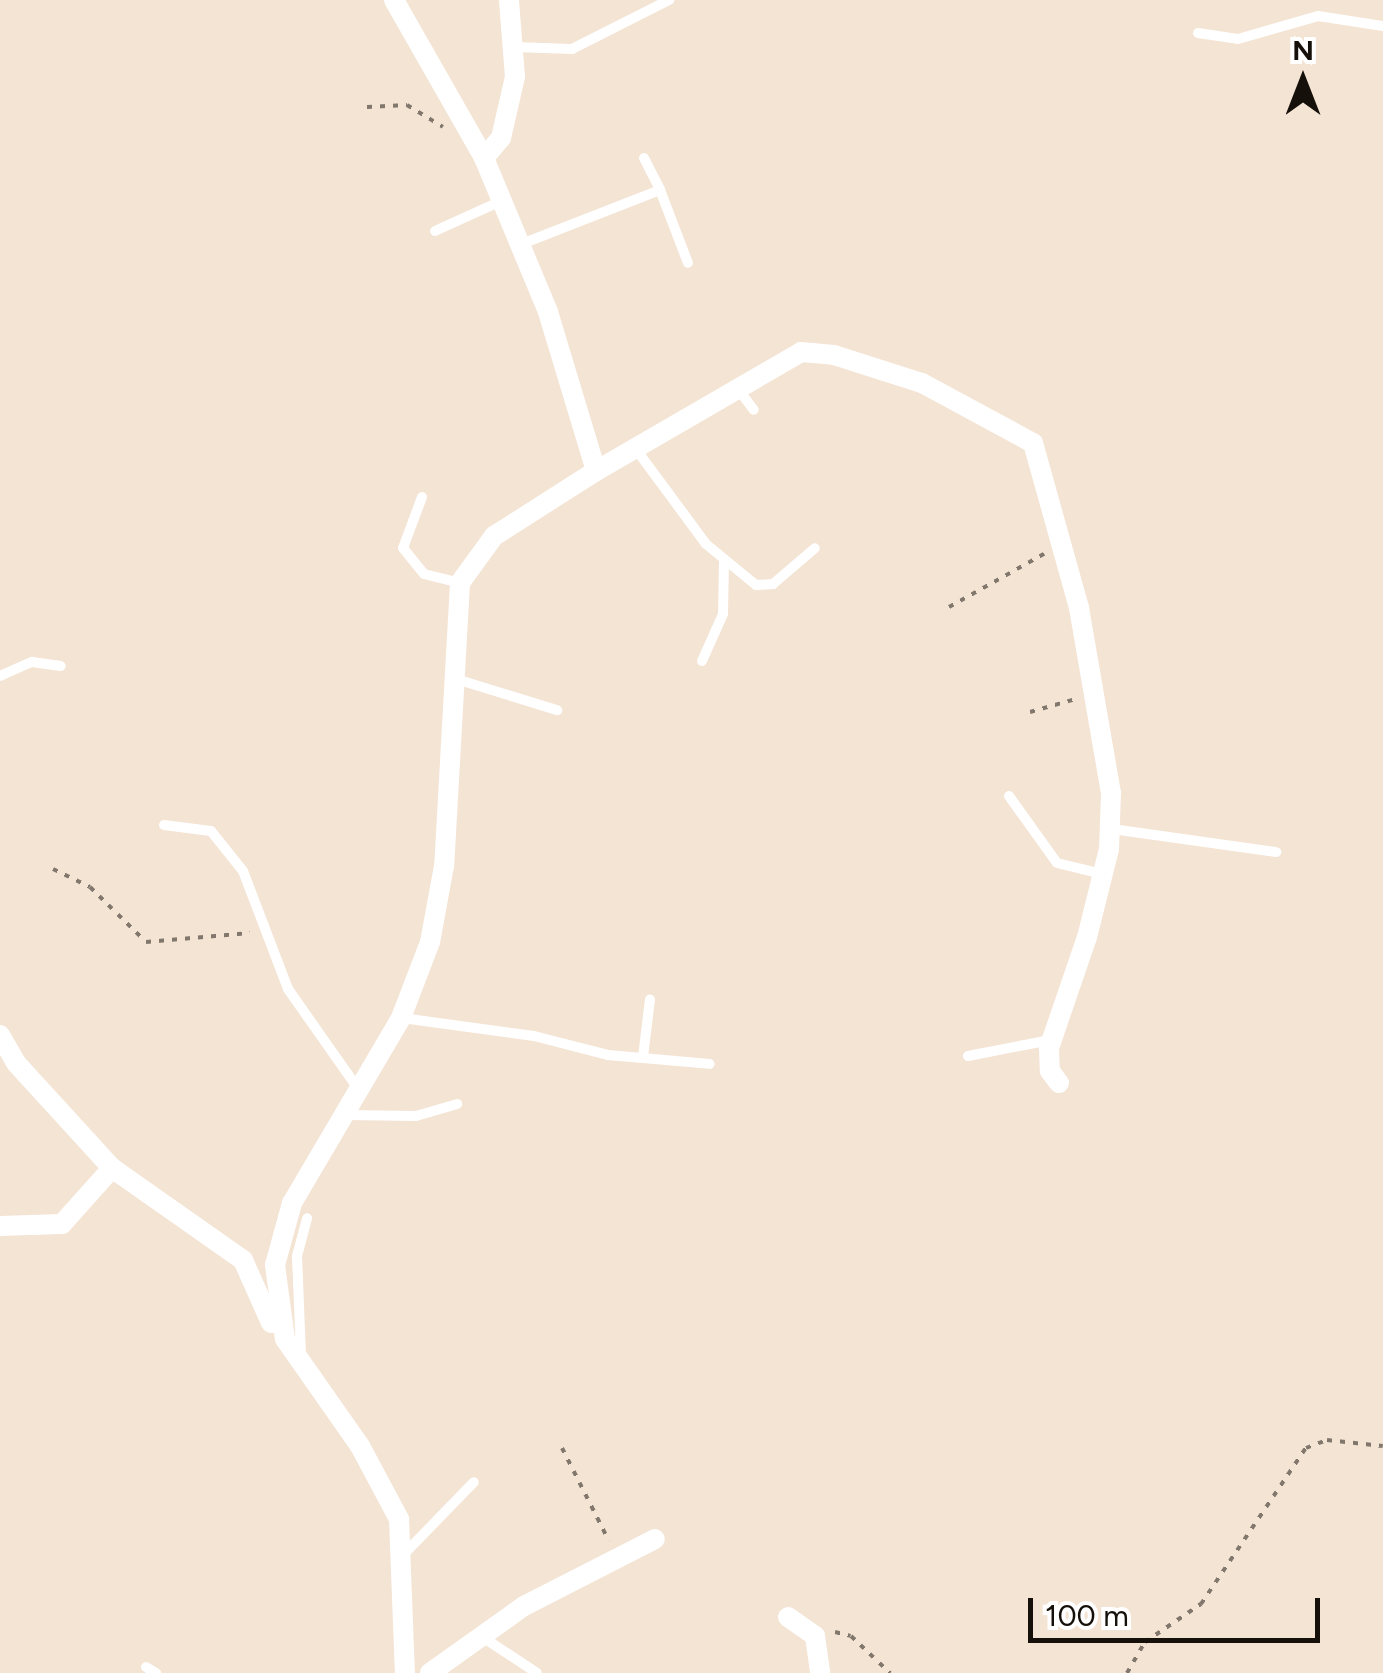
<!DOCTYPE html>
<html>
<head>
<meta charset="utf-8">
<style>
	body { margin:0 }
	#map { position:relative; width:1383px; height:1673px; overflow:hidden; background:#f4e4d4; font-family:Figtree,sans-serif }
	div>[style] { position:absolute }
	.path>* { height:4px; margin-top:-2px; transform-origin:0; background:repeating-linear-gradient(90deg,#81776c 0 5px,transparent 0 13px) }
	.service>* { height:10px; margin:-5px; padding:0 5px; transform-origin:5px; border-radius:5px; background:#fff }
	.minor>* { height:20px; margin:-10px; padding:0 10px; transform-origin:10px; border-radius:10px; background:#fff }
	span { translate:-50% -50%; white-space:nowrap; text-align:center; line-height:1.15; -webkit-text-stroke:8px #fff; paint-order:stroke }
	.north { position:absolute; left:1253px; top:30px; width:100px; height:100px; -webkit-text-stroke:8px #fff; paint-order:stroke; rotate:0deg; font-size:28px; font-weight:700; line-height:40px; text-align:center; color:#15100a }
	.north::after { content:''; display:block; margin:auto; width:35px; height:45px; background:#15100a; clip-path:polygon(50% 0,100% 100%,50% 72%,0 100%) }
	.scale { position:absolute; left:1028px; top:1598px; width:292px; height:45px; box-sizing:border-box; border:5px solid #15100a; border-top:0; padding-left:12px; font-size:30px; line-height:35px; white-space:nowrap; color:#15100a; -webkit-text-stroke:8px #fff; paint-order:stroke }
</style>
</head>
<body>
<div id="map">
	<div class="path">
		<div style="left:367px;top:107px;width:40px;rotate:-2.9deg"></div>
		<div style="left:407px;top:105px;width:42px;rotate:31.4deg"></div>
		<div style="left:949px;top:607px;width:109px;rotate:-29.2deg"></div>
		<div style="left:1030px;top:712px;width:48px;rotate:-15.8deg"></div>
		<div style="left:53px;top:869px;width:41px;rotate:25.9deg"></div>
		<div style="left:90px;top:887px;width:78px;rotate:44.5deg"></div>
		<div style="left:146px;top:942px;width:104px;rotate:-4.9deg"></div>
		<div style="left:562px;top:1448px;width:104px;rotate:63.2deg"></div>
		<div style="left:835px;top:1632px;width:16px;rotate:14deg"></div>
		<div style="left:851px;top:1636px;width:54px;rotate:43.5deg"></div>
		<div style="left:1127px;top:1673px;width:36px;rotate:-60deg"></div>
		<div style="left:1145px;top:1642px;width:68px;rotate:-34.2deg"></div>
		<div style="left:1201px;top:1604px;width:188px;rotate:-56.1deg"></div>
		<div style="left:1306px;top:1448px;width:22px;rotate:-21deg"></div>
		<div style="left:1327px;top:1440px;width:56px;rotate:6.1deg"></div>
	</div>
	<div class="service">
		<div style="left:1198px;top:33px;width:40px;rotate:8.5deg"></div>
		<div style="left:1238px;top:39px;width:83px;rotate:-16deg"></div>
		<div style="left:1318px;top:16px;width:66px;rotate:8.7deg"></div>
		<div style="left:515px;top:47px;width:57px;rotate:2deg"></div>
		<div style="left:572px;top:49px;width:109px;rotate:-26.8deg"></div>
		<div style="left:644px;top:158px;width:36px;rotate:63deg"></div>
		<div style="left:435px;top:231px;width:72px;rotate:-24.4deg"></div>
		<div style="left:519px;top:245px;width:151px;rotate:-21.3deg"></div>
		<div style="left:660px;top:190px;width:78px;rotate:69deg"></div>
		<div style="left:738px;top:389px;width:26px;rotate:53deg"></div>
		<div style="left:635px;top:448px;width:119px;rotate:53.5deg"></div>
		<div style="left:706px;top:544px;width:65px;rotate:39.4deg"></div>
		<div style="left:756px;top:585px;width:17px;rotate:-3deg"></div>
		<div style="left:773px;top:584px;width:55px;rotate:-40.6deg"></div>
		<div style="left:422px;top:497px;width:54px;rotate:110.4deg"></div>
		<div style="left:403px;top:548px;width:33px;rotate:51deg"></div>
		<div style="left:424px;top:574px;width:36px;rotate:14deg"></div>
		<div style="left:702px;top:661px;width:51px;rotate:-65.9deg"></div>
		<div style="left:723px;top:614px;width:53px;rotate:-88.9deg"></div>
		<div style="left:0;top:676px;width:35px;rotate:-24deg"></div>
		<div style="left:32px;top:662px;width:29px;rotate:8deg"></div>
		<div style="left:456px;top:679px;width:106px;rotate:17.1deg"></div>
		<div style="left:1009px;top:796px;width:82px;rotate:54.4deg"></div>
		<div style="left:1057px;top:863px;width:46px;rotate:13.7deg"></div>
		<div style="left:164px;top:825px;width:47px;rotate:7.3deg"></div>
		<div style="left:211px;top:831px;width:51px;rotate:51.3deg"></div>
		<div style="left:243px;top:871px;width:126px;rotate:69.1deg"></div>
		<div style="left:288px;top:989px;width:120px;rotate:54.9deg"></div>
		<div style="left:1112px;top:829px;width:166px;rotate:8deg"></div>
		<div style="left:402px;top:1018px;width:133px;rotate:7.8deg"></div>
		<div style="left:534px;top:1036px;width:76px;rotate:14.4deg"></div>
		<div style="left:608px;top:1055px;width:102px;rotate:5deg"></div>
		<div style="left:968px;top:1056px;width:84px;rotate:-11deg"></div>
		<div style="left:643px;top:1057px;width:58px;rotate:-83.1deg"></div>
		<div style="left:343px;top:1115px;width:73px;rotate:0.8deg"></div>
		<div style="left:416px;top:1116px;width:43px;rotate:-16.3deg"></div>
		<div style="left:301px;top:1355px;width:99px;rotate:-92.3deg"></div>
		<div style="left:297px;top:1256px;width:39px;rotate:-75deg"></div>
		<div style="left:404px;top:1554px;width:100px;rotate:-45.8deg"></div>
		<div style="left:481px;top:1636px;width:67px;rotate:33.5deg"></div>
		<div style="left:146px;top:1667px;width:12px;rotate:31deg"></div>
	</div>
	<div class="minor">
		<div style="left:394px;top:0;width:182px;rotate:60.3deg"></div>
		<div style="left:484px;top:158px;width:167px;rotate:67.4deg"></div>
		<div style="left:548px;top:312px;width:166px;rotate:73.2deg"></div>
		<div style="left:596px;top:471px;width:121px;rotate:147.5deg"></div>
		<div style="left:494px;top:536px;width:58px;rotate:125.9deg"></div>
		<div style="left:460px;top:583px;width:283px;rotate:93.2deg"></div>
		<div style="left:444px;top:866px;width:77px;rotate:100.4deg"></div>
		<div style="left:430px;top:942px;width:81px;rotate:110.9deg"></div>
		<div style="left:401px;top:1018px;width:215px;rotate:120.5deg"></div>
		<div style="left:292px;top:1203px;width:64px;rotate:105.3deg"></div>
		<div style="left:275px;top:1265px;width:75px;rotate:82.3deg"></div>
		<div style="left:285px;top:1339px;width:131px;rotate:55deg"></div>
		<div style="left:360px;top:1446px;width:83px;rotate:61.9deg"></div>
		<div style="left:399px;top:1519px;width:154px;rotate:87.8deg"></div>
		<div style="left:484px;top:158px;width:26px;rotate:-50deg"></div>
		<div style="left:501px;top:138px;width:63px;rotate:-77.1deg"></div>
		<div style="left:515px;top:77px;width:77px;rotate:-94.5deg"></div>
		<div style="left:596px;top:471px;width:237px;rotate:-30.1deg"></div>
		<div style="left:801px;top:352px;width:33px;rotate:5deg"></div>
		<div style="left:834px;top:355px;width:92px;rotate:17.7deg"></div>
		<div style="left:922px;top:383px;width:126px;rotate:28.4deg"></div>
		<div style="left:1033px;top:443px;width:171px;rotate:74.4deg"></div>
		<div style="left:1079px;top:608px;width:188px;rotate:80.2deg"></div>
		<div style="left:1111px;top:793px;width:56px;rotate:92deg"></div>
		<div style="left:1109px;top:849px;width:91px;rotate:104deg"></div>
		<div style="left:1087px;top:937px;width:117px;rotate:108.9deg"></div>
		<div style="left:1049px;top:1048px;width:23px;rotate:88deg"></div>
		<div style="left:1050px;top:1071px;width:15px;rotate:53deg"></div>
		<div style="left:0;top:1035px;width:32px;rotate:60deg"></div>
		<div style="left:16px;top:1063px;width:142px;rotate:47.6deg"></div>
		<div style="left:112px;top:1168px;width:160px;rotate:35.1deg"></div>
		<div style="left:243px;top:1260px;width:69px;rotate:66deg"></div>
		<div style="left:0;top:1226px;width:62px;rotate:-1.8deg"></div>
		<div style="left:62px;top:1224px;width:75px;rotate:-48.2deg"></div>
		<div style="left:788px;top:1617px;width:33px;rotate:35deg"></div>
		<div style="left:815px;top:1636px;width:37px;rotate:82deg"></div>
		<div style="left:430px;top:1673px;width:115px;rotate:-35.5deg"></div>
		<div style="left:524px;top:1606px;width:147px;rotate:-27.1deg"></div>
	</div>
	<div class="north">N</div>
	<div class="scale">100 m</div>
</div>
</body>
</html>
